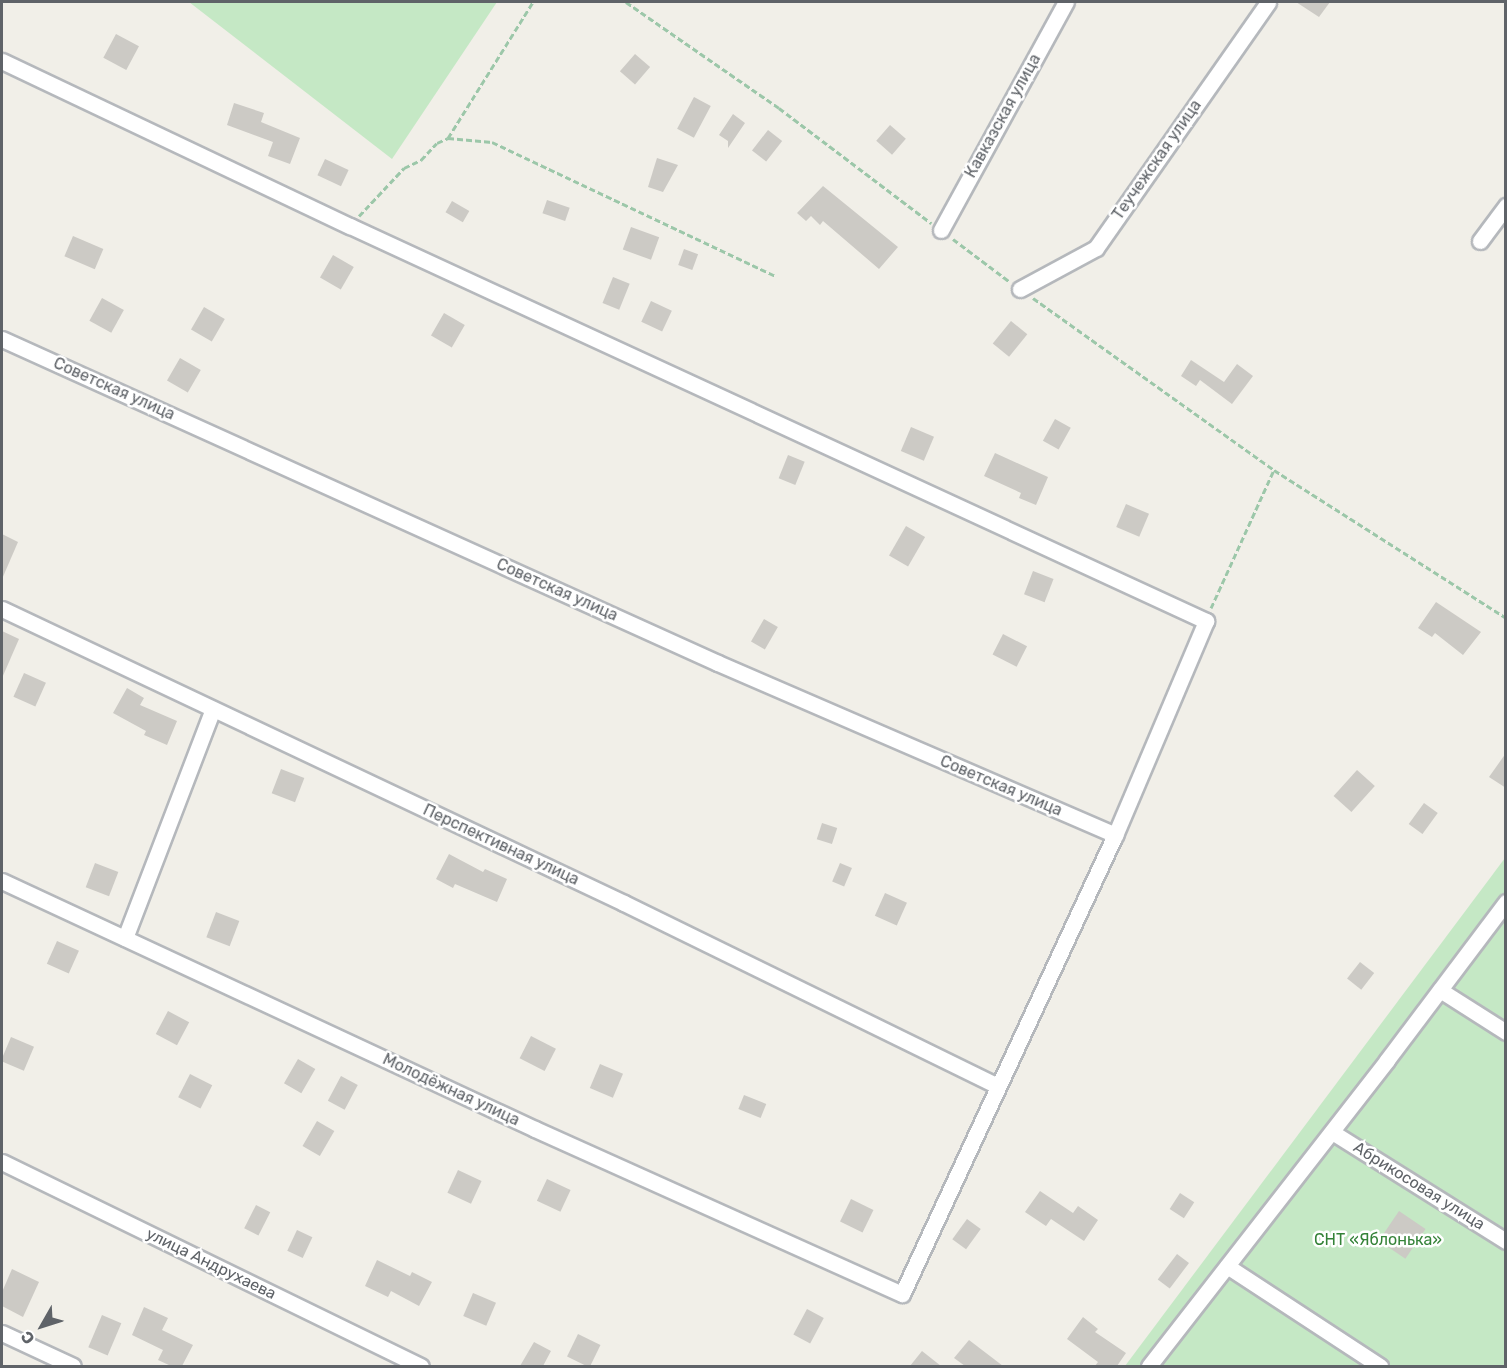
<!DOCTYPE html>
<html>
<head>
<meta charset="utf-8">
<style>
	body { margin:0 }
	#map { position:relative; width:1507px; height:1368px; overflow:hidden; background:#f1efe8; font-family:Rubik,sans-serif }
	div>[style] { position:absolute }
	.green>* { inset:0; background:#c5e8c5 }
	.building>* { inset:0; background:#cccac5; transform-origin:0 0 }
	.path>* { height:3px; margin-top:-1.5px; transform-origin:0; background:repeating-linear-gradient(90deg,#9cc7a9 0 6px,transparent 0 9px) }
	.roads { filter:drop-shadow(2px 0 #b5b8bc) drop-shadow(-2px 0 #b5b8bc) drop-shadow(0 2px #b5b8bc) drop-shadow(0 -2px #b5b8bc) }
	.minor>* { height:15px; margin:-7.5px; padding:0 7.5px; transform-origin:7.5px; border-radius:7.5px; background:#fff }
	span { translate:-50% -50%; white-space:nowrap; text-align:center; line-height:1.15; -webkit-text-stroke:5px #fff; paint-order:stroke }
	.street-label { font-size:16px; color:#5f6368 }
	.park-label { font-size:16px; color:#348238 }
	.frame { position:absolute; inset:0; border:3px solid #5f6368; pointer-events:none }
	.north { position:absolute; left:12px; top:1296px; width:60px; height:60px; -webkit-text-stroke:4px #fff; paint-order:stroke; rotate:231deg; font-size:16px; font-weight:700; line-height:24px; text-align:center; color:#5f6368 }
	.north::after { content:''; display:block; margin:auto; width:21px; height:27px; background:#5f6368; clip-path:polygon(50% 0,100% 100%,50% 72%,0 100%) }
</style>
</head>
<body>
<div id="map">
	<div class="green">
		<div style="clip-path:polygon(189px 2px,497px 2px,392px 159px)"></div>
		<div style="clip-path:polygon(1505px 858px,1505px 1366px,1125px 1366px)"></div>
	</div>
	<div class="building">
		<div style="clip-path:polygon(1296px 2px,1330px 2px,1319px 17px)"></div>
		<div style="left:116px;top:34px;width:26px;height:27px;rotate:28deg"></div>
		<div style="left:635px;top:54px;width:20px;height:23px;rotate:41deg"></div>
		<div style="left:694px;top:97px;width:19px;height:36px;rotate:28deg"></div>
		<div style="clip-path:polygon(234px 103px,264px 113px,261px 122px,300px 138px,290px 164px,268px 156px,273px 142px,227px 125px)"></div>
		<div style="clip-path:polygon(733px 114px,745px 123px,728px 148px,728px 141px,719px 135px)"></div>
		<div style="left:890px;top:125px;width:21px;height:21px;rotate:41deg"></div>
		<div style="left:768px;top:130px;width:18px;height:26px;rotate:38deg"></div>
		<div style="clip-path:polygon(657px 158px,678px 165px,663px 192px,648px 187px)"></div>
		<div style="left:325px;top:159px;width:26px;height:18px;rotate:25deg"></div>
		<div style="clip-path:polygon(823px 186px,898px 247px,879px 269px,823px 221px,820px 225px,811px 216px,806px 221px,797px 213px)"></div>
		<div style="left:547px;top:200px;width:24px;height:14px;rotate:19deg"></div>
		<div style="left:452px;top:201px;width:20px;height:13px;rotate:30deg"></div>
		<div style="left:631px;top:227px;width:30px;height:24px;rotate:20deg"></div>
		<div style="left:73px;top:236px;width:33px;height:22px;rotate:23deg"></div>
		<div style="left:684px;top:249px;width:15px;height:17px;rotate:20deg"></div>
		<div style="left:333px;top:255px;width:24px;height:26px;rotate:30deg"></div>
		<div style="left:613px;top:277px;width:18px;height:28px;rotate:22deg"></div>
		<div style="left:102px;top:298px;width:25px;height:26px;rotate:29deg"></div>
		<div style="left:651px;top:301px;width:23px;height:23px;rotate:25deg"></div>
		<div style="left:204px;top:307px;width:24px;height:26px;rotate:30deg"></div>
		<div style="left:444px;top:313px;width:24px;height:26px;rotate:30deg"></div>
		<div style="left:1011px;top:321px;width:21px;height:29px;rotate:39deg"></div>
		<div style="left:180px;top:358px;width:24px;height:26px;rotate:30deg"></div>
		<div style="clip-path:polygon(1191px 360px,1224px 382px,1237px 364px,1253px 376px,1232px 404px,1200px 380px,1196px 386px,1181px 376px)"></div>
		<div style="left:1055px;top:419px;width:18px;height:25px;rotate:29deg"></div>
		<div style="left:911px;top:427px;width:25px;height:26px;rotate:23deg"></div>
		<div style="clip-path:polygon(995px 453px,1048px 477px,1036px 505px,1019px 498px,1021px 493px,984px 476px)"></div>
		<div style="left:788px;top:455px;width:18px;height:25px;rotate:22deg"></div>
		<div style="left:1126px;top:504px;width:25px;height:25px;rotate:23deg"></div>
		<div style="left:906px;top:526px;width:22px;height:34px;rotate:30deg"></div>
		<div style="clip-path:polygon(2px 534px,18px 542px,2px 579px)"></div>
		<div style="left:1033px;top:571px;width:22px;height:25px;rotate:21deg"></div>
		<div style="clip-path:polygon(1436px 602px,1481px 632px,1463px 655px,1435px 633px,1432px 637px,1418px 628px)"></div>
		<div style="left:764px;top:619px;width:16px;height:26px;rotate:30deg"></div>
		<div style="clip-path:polygon(2px 631px,19px 639px,2px 678px)"></div>
		<div style="left:1003px;top:634px;width:27px;height:23px;rotate:27deg"></div>
		<div style="left:24px;top:673px;width:24px;height:26px;rotate:24deg"></div>
		<div style="clip-path:polygon(127px 688px,144px 698px,140px 705px,177px 721px,167px 745px,144px 735px,146px 731px,113px 713px)"></div>
		<div style="clip-path:polygon(1506px 753px,1506px 788px,1489px 777px)"></div>
		<div style="left:281px;top:769px;width:25px;height:26px;rotate:21deg"></div>
		<div style="left:1357px;top:770px;width:24px;height:35px;rotate:42deg"></div>
		<div style="left:1424px;top:803px;width:17px;height:26px;rotate:36deg"></div>
		<div style="left:822px;top:823px;width:16px;height:17px;rotate:18deg"></div>
		<div style="clip-path:polygon(449px 854px,483px 872px,485px 869px,507px 879px,497px 902px,455px 884px,453px 888px,436px 879px)"></div>
		<div style="left:95px;top:863px;width:25px;height:26px;rotate:21deg"></div>
		<div style="left:840px;top:863px;width:13px;height:20px;rotate:23deg"></div>
		<div style="left:885px;top:893px;width:24px;height:25px;rotate:24deg"></div>
		<div style="left:216px;top:912px;width:25px;height:27px;rotate:21deg"></div>
		<div style="left:57px;top:941px;width:24px;height:25px;rotate:24deg"></div>
		<div style="left:1360px;top:962px;width:18px;height:21px;rotate:38deg"></div>
		<div style="left:168px;top:1011px;width:24px;height:26px;rotate:28deg"></div>
		<div style="left:531px;top:1036px;width:28px;height:25px;rotate:27deg"></div>
		<div style="left:11px;top:1037px;width:25px;height:26px;rotate:23deg"></div>
		<div style="left:298px;top:1059px;width:20px;height:28px;rotate:30deg"></div>
		<div style="left:600px;top:1064px;width:25px;height:26px;rotate:23deg"></div>
		<div style="left:190px;top:1074px;width:25px;height:26px;rotate:27deg"></div>
		<div style="left:341px;top:1076px;width:19px;height:28px;rotate:28deg"></div>
		<div style="left:744px;top:1095px;width:24px;height:15px;rotate:22deg"></div>
		<div style="left:317px;top:1121px;width:20px;height:29px;rotate:30deg"></div>
		<div style="left:458px;top:1170px;width:26px;height:25px;rotate:25deg"></div>
		<div style="left:547px;top:1179px;width:26px;height:24px;rotate:25deg"></div>
		<div style="clip-path:polygon(1040px 1191px,1073px 1213px,1078px 1206px,1098px 1220px,1084px 1241px,1051px 1219px,1046px 1226px,1025px 1212px)"></div>
		<div style="left:1180px;top:1193px;width:17px;height:19px;rotate:33deg"></div>
		<div style="left:851px;top:1199px;width:25px;height:25px;rotate:26deg"></div>
		<div style="left:256px;top:1205px;width:16px;height:26px;rotate:27deg"></div>
		<div style="left:1399px;top:1211px;width:32px;height:36px;rotate:34deg"></div>
		<div style="left:967px;top:1219px;width:17px;height:25px;rotate:36deg"></div>
		<div style="left:297px;top:1230px;width:17px;height:23px;rotate:25deg"></div>
		<div style="left:1177px;top:1254px;width:15px;height:32px;rotate:37deg"></div>
		<div style="clip-path:polygon(377px 1260px,410px 1276px,412px 1272px,432px 1282px,419px 1306px,391px 1291px,388px 1297px,365px 1286px)"></div>
		<div style="clip-path:polygon(12px 1269px,39px 1282px,23px 1317px,2px 1306px,2px 1292px)"></div>
		<div style="left:473px;top:1293px;width:25px;height:25px;rotate:23deg"></div>
		<div style="clip-path:polygon(144px 1307px,168px 1318px,162px 1330px,193px 1345px,182px 1366px,171px 1366px,158px 1360px,163px 1350px,132px 1335px)"></div>
		<div style="left:807px;top:1309px;width:19px;height:29px;rotate:28deg"></div>
		<div style="left:102px;top:1315px;width:21px;height:35px;rotate:23deg"></div>
		<div style="clip-path:polygon(1083px 1317px,1098px 1329px,1095px 1332px,1126px 1353px,1117px 1366px,1095px 1366px,1098px 1362px,1067px 1339px)"></div>
		<div style="left:578px;top:1334px;width:25px;height:25px;rotate:26deg"></div>
		<div style="clip-path:polygon(969px 1340px,1003px 1366px,965px 1366px,954px 1358px)"></div>
		<div style="clip-path:polygon(534px 1342px,551px 1351px,543px 1366px,520px 1366px)"></div>
		<div style="clip-path:polygon(922px 1351px,941px 1366px,910px 1366px)"></div>
	</div>
	<div class="path">
		<div style="left:626px;top:2px;width:186px;rotate:34.7deg"></div>
		<div style="left:779px;top:108px;width:191px;rotate:37.1deg"></div>
		<div style="left:448px;top:138px;width:160px;rotate:-58deg"></div>
		<div style="left:359px;top:216px;width:66px;rotate:-46.8deg"></div>
		<div style="left:404px;top:168px;width:19px;rotate:-25deg"></div>
		<div style="left:421px;top:160px;width:23px;rotate:-47deg"></div>
		<div style="left:437px;top:143px;width:12px;rotate:-24deg"></div>
		<div style="left:448px;top:138px;width:44px;rotate:5.2deg"></div>
		<div style="left:492px;top:142px;width:313px;rotate:25.3deg"></div>
		<div style="left:953px;top:239px;width:71px;rotate:37deg"></div>
		<div style="left:1033px;top:298px;width:296px;rotate:35.5deg"></div>
		<div style="left:1274px;top:470px;width:275px;rotate:32.5deg"></div>
		<div style="left:1211px;top:608px;width:152px;rotate:-65.5deg"></div>
	</div>
	<div class="roads">
		<div class="minor">
			<div style="left:2px;top:61px;width:385px;rotate:25.4deg"></div>
			<div style="left:350px;top:226px;width:943px;rotate:24.77deg"></div>
			<div style="left:1206px;top:621px;width:233px;rotate:113deg"></div>
			<div style="left:1115px;top:835px;width:506px;rotate:114.89deg"></div>
			<div style="left:902px;top:1294px;width:402px;rotate:-155.8deg"></div>
			<div style="left:535px;top:1129px;width:588px;rotate:-155.05deg"></div>
			<div style="left:941px;top:230px;width:260px;rotate:-61.3deg"></div>
			<div style="left:1480px;top:241px;width:44px;rotate:-53.4deg"></div>
			<div style="left:1020px;top:289px;width:86px;rotate:-28.3deg"></div>
			<div style="left:1096px;top:248px;width:300px;rotate:-55deg"></div>
			<div style="left:2px;top:339px;width:786px;rotate:24.35deg"></div>
			<div style="left:718px;top:663px;width:433px;rotate:23.4deg"></div>
			<div style="left:2px;top:609px;width:688px;rotate:25.3deg"></div>
			<div style="left:624px;top:903px;width:416px;rotate:26.1deg"></div>
			<div style="left:125px;top:938px;width:245px;rotate:-69deg"></div>
			<div style="left:1440px;top:990px;width:78px;rotate:32.5deg"></div>
			<div style="left:1332px;top:1132px;width:205px;rotate:32.1deg"></div>
			<div style="left:2px;top:1162px;width:466px;rotate:26deg"></div>
			<div style="left:1227px;top:1266px;width:183px;rotate:33.2deg"></div>
			<div style="left:2px;top:1333px;width:78px;rotate:24.9deg"></div>
			<div style="left:1149px;top:1366px;width:388px;rotate:-52.1deg"></div>
			<div style="left:1387px;top:1060px;width:198px;rotate:-53deg"></div>
		</div>
	</div>
	<div class="street-label">
		<span style="left:1003px;top:116px;rotate:-61deg">Кавказская улица</span>
		<span style="left:1157px;top:160px;rotate:-55deg">Теучежская улица</span>
		<span style="left:114px;top:389px;rotate:24deg">Советская улица</span>
		<span style="left:557px;top:590px;rotate:24deg">Советская улица</span>
		<span style="left:1001px;top:786px;rotate:23deg">Советская улица</span>
		<span style="left:501px;top:845px;rotate:25deg">Перспективная улица</span>
		<span style="left:451px;top:1090px;rotate:25deg">Молодёжная улица</span>
		<span style="left:1419px;top:1186px;rotate:32deg">Абрикосовая улица</span>
		<span style="left:211px;top:1264px;rotate:26deg">улица Андрухаева</span>
	</div>
	<div class="park-label">
		<span style="left:1378px;top:1240px">СНТ «Яблонька»</span>
	</div>
	<div class="frame"></div>
	<div class="north">С</div>
</div>
</body>
</html>
